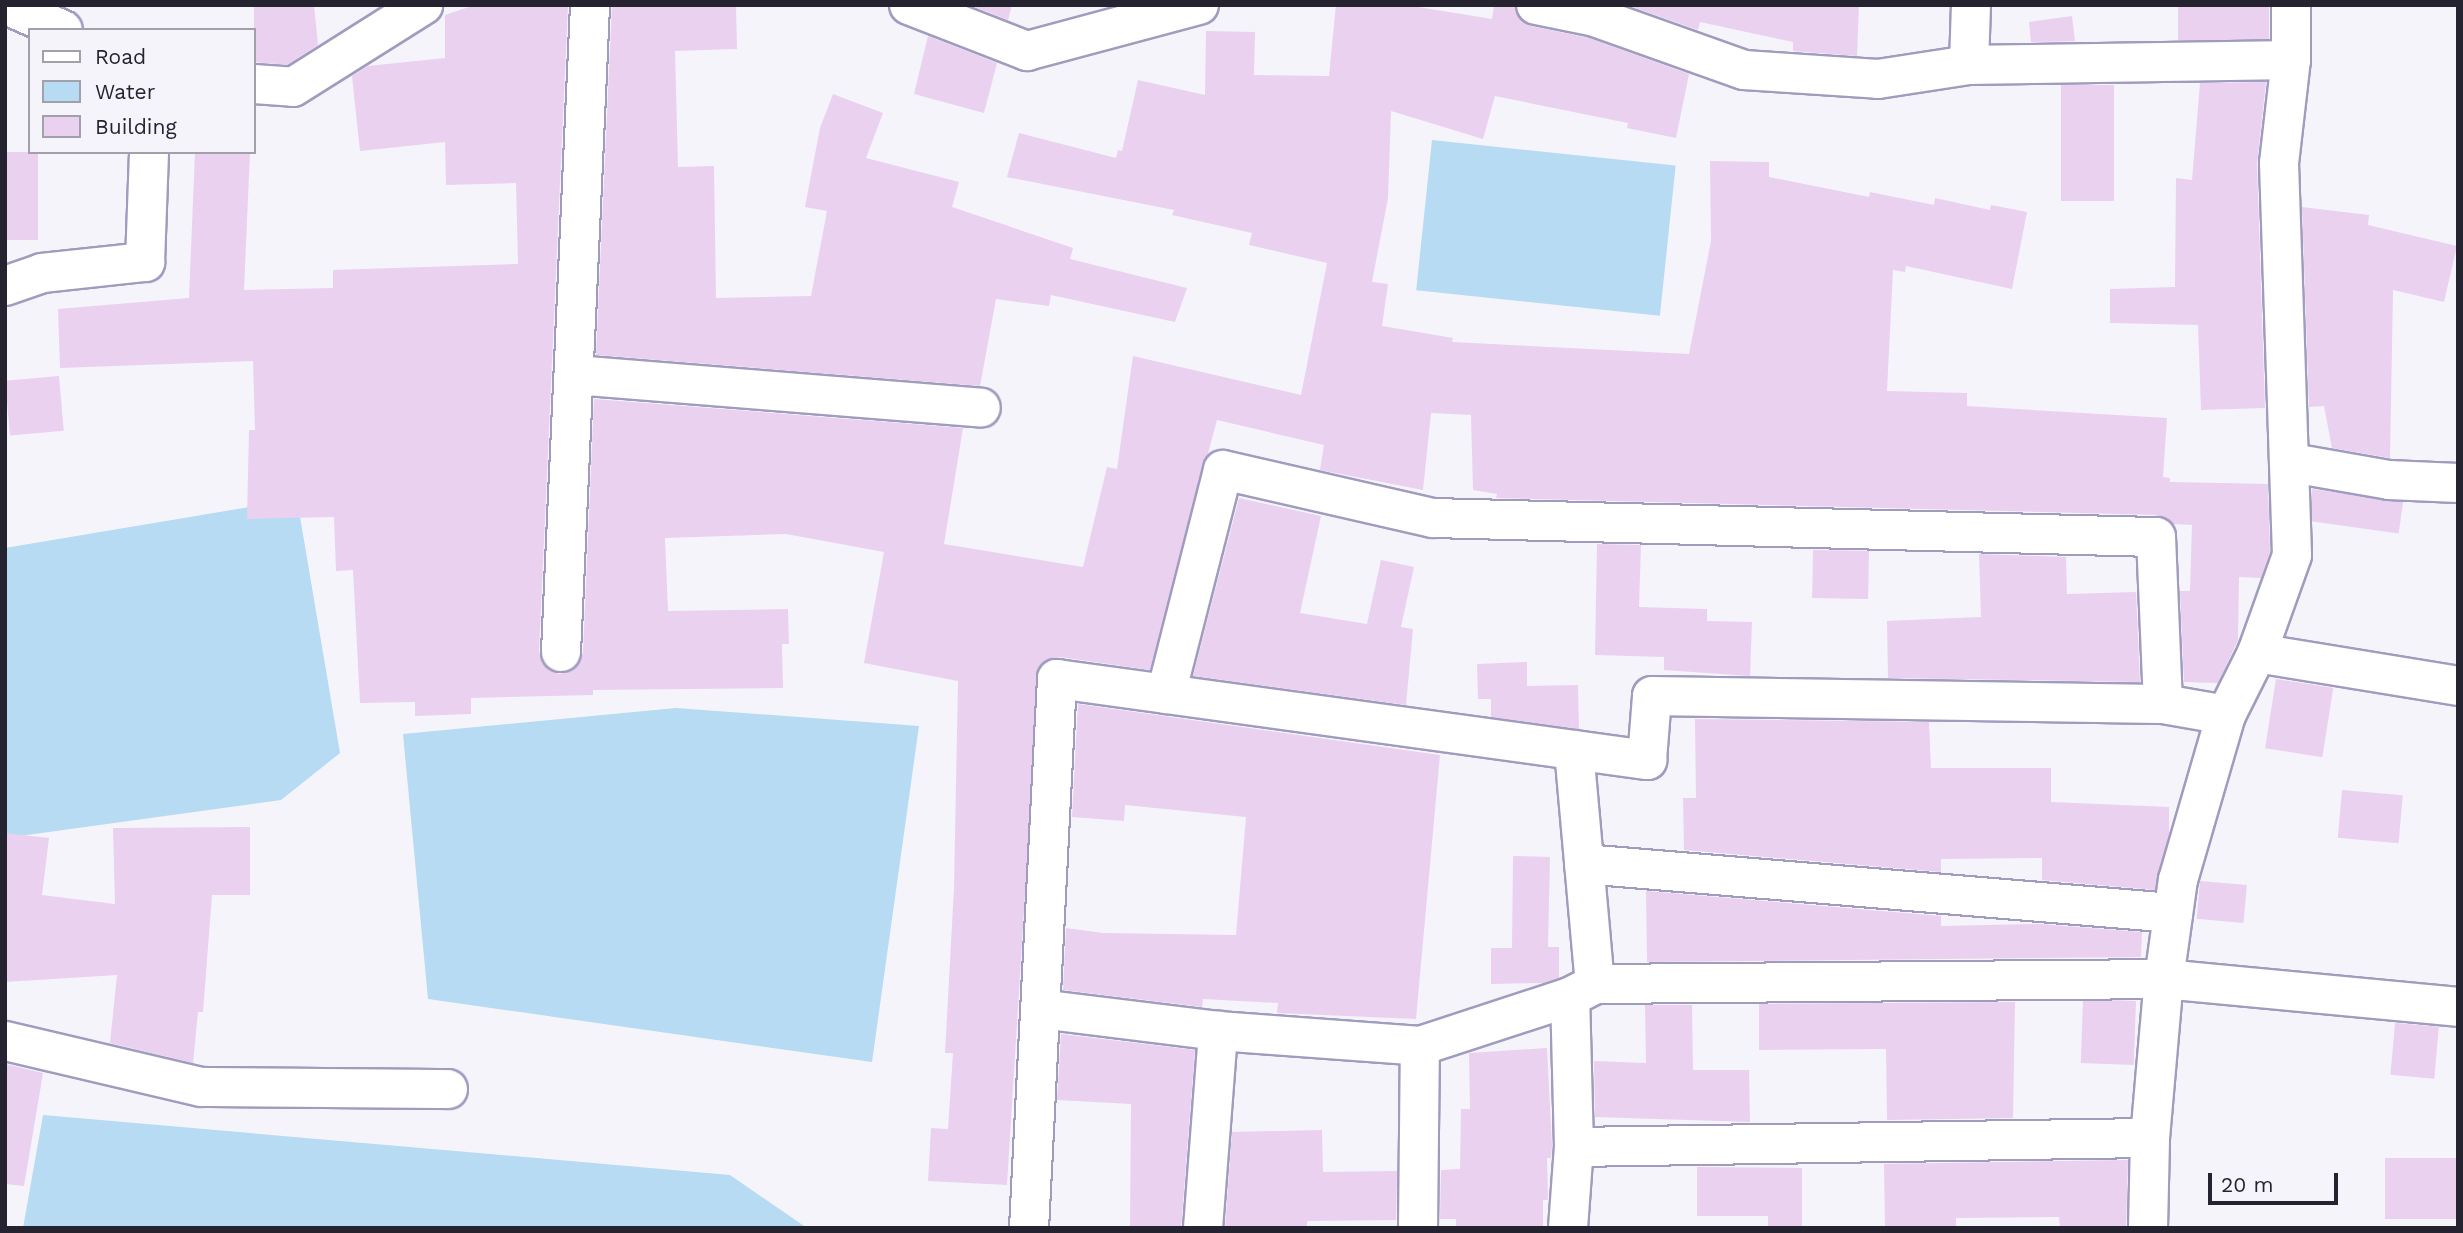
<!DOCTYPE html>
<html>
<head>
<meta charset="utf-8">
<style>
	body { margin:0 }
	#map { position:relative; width:2463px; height:1233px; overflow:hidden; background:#f5f4fb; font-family:"Work Sans",sans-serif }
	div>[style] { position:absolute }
	.water>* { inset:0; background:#b6dbf2; transform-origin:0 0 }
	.building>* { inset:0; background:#ead1f0; transform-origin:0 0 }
	.roads { filter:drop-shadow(2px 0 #a09cbe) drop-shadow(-2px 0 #a09cbe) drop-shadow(0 2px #a09cbe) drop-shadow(0 -2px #a09cbe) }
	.minor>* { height:38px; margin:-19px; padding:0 19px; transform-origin:19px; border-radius:19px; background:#fff }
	span { translate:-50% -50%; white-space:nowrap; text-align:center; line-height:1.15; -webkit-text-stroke:7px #f5f4fb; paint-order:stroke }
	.frame { position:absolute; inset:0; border:7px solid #252330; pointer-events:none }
	.legend { position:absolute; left:28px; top:28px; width:228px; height:126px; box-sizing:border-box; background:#f5f4fb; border:2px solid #a2a0aa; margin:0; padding:9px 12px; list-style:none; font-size:21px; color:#252330 }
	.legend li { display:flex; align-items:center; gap:14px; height:35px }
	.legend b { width:35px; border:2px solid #a2a0aa }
	.scale { position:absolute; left:2208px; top:1173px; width:130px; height:32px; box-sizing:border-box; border:4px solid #252330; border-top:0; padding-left:9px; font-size:21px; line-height:24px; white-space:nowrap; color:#252330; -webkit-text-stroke:5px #f5f4fb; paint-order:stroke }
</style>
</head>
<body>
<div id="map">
	<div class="water">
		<div style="left:1432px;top:140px;width:245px;height:151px;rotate:6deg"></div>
		<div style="clip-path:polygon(297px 499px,340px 753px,281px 800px,5px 838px,5px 548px)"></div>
		<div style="clip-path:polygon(676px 708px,919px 726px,872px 1062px,428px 999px,403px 734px)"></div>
		<div style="clip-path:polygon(43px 1115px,730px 1175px,807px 1228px,23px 1228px)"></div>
	</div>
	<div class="building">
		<div style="clip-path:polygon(254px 5px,314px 5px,318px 45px,287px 65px,254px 62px)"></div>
		<div style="clip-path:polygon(475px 5px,568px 5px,539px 651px,542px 663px,559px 674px,572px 671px,583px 653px,594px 399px,963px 428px,944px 544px,1083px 567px,1107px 467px,1117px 469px,1133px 356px,1301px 395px,1327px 263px,1249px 245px,1252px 233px,1172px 215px,1174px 210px,1007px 177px,1019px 133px,1116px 158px,1118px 150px,1122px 151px,1138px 80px,1205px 95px,1206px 31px,1255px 32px,1254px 75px,1329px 76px,1336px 5px,1406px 5px,1492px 19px,1494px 5px,1515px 5px,1521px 21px,1531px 26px,1589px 38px,1689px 74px,1676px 138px,1627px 128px,1628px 123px,1495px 96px,1483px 139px,1391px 111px,1388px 198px,1372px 282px,1388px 284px,1382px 326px,1453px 338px,1452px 342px,1689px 354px,1711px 241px,1710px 161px,1769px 162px,1769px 177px,1869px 197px,1870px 192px,1934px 205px,1935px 198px,1990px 210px,1991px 205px,2027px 212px,2012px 289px,1906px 266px,1905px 272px,1893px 270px,1887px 391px,1967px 393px,1967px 406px,2167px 418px,2163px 477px,2170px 478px,2170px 482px,2268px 484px,2270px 552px,2261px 578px,2239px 577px,2238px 640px,2218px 683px,2184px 682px,2180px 591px,2190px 591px,2192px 525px,2173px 524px,2157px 515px,1496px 498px,1497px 494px,1473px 490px,1471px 415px,1431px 413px,1423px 490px,1320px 470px,1324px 445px,1217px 420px,1150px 670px,1060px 657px,1039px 667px,1007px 1185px,928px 1181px,931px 1128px,948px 1129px,953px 1053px,945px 1053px,954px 888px,958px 681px,864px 663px,884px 552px,786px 534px,665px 538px,668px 611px,788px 609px,789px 644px,782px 644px,783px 688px,593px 690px,593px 695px,471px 698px,471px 714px,415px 716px,415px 702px,360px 703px,353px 570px,336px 571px,334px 517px,247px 519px,249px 430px,255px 430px,253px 361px,60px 368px,58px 309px,189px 298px,195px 152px,250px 152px,244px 290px,333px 288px,333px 270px,518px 264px,516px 183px,446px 185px,445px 142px,360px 151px,352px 76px,368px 66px,445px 58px,445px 15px)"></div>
		<div style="clip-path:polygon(612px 5px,736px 5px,737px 49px,675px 51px,678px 167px,714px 166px,716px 298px,811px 296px,827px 211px,805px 207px,820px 128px,833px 94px,883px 113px,866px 158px,959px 182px,952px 207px,1073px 248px,1070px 259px,1187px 288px,1175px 322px,1051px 295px,1049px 306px,996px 299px,980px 386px,596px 355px)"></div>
		<div style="clip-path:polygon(970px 5px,1012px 5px,1008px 20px)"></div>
		<div style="clip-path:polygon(1627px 5px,1859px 5px,1857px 56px,1793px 51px,1793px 42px,1700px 22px,1698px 30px)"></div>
		<div style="left:2178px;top:5px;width:91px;height:35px"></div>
		<div style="clip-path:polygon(2072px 16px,2075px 41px,2031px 42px,2029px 22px)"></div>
		<div style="clip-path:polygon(928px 36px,997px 63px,984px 113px,914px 94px)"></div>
		<div style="clip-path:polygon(2266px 82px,2257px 164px,2265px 408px,2201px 410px,2198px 325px,2110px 323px,2110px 289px,2175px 287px,2176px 178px,2192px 180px,2200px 83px)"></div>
		<div style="left:2061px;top:85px;width:53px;height:116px"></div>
		<div style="left:5px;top:152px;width:33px;height:88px"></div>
		<div style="clip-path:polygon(2302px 207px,2369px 215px,2368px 225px,2457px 246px,2444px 302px,2393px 290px,2390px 458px,2332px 448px,2324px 406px,2309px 407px)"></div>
		<div style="left:59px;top:376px;width:55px;height:54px;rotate:85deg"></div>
		<div style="left:2312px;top:489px;width:92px;height:32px;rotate:8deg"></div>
		<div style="clip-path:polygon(1239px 498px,1321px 516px,1300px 613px,1367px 624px,1381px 560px,1414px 567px,1401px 627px,1413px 629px,1406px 705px,1193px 676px)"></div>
		<div style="clip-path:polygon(1597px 544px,1641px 545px,1639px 607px,1707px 609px,1707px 621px,1752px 622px,1750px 676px,1664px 670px,1664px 657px,1595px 655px)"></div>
		<div style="left:1813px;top:550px;width:56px;height:48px;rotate:1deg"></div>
		<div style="clip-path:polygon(1979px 554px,2066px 557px,2067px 594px,2136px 592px,2140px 682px,1888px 678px,1887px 621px,1981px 617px)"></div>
		<div style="clip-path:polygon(1527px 662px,1527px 686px,1578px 685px,1579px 729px,1491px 717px,1491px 699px,1478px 699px,1477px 664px)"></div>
		<div style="left:2276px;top:679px;width:58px;height:70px;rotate:9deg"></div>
		<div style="clip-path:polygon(1078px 704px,1440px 755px,1416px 1019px,1277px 1013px,1278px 1003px,1203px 999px,1202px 1007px,1063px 990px,1066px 928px,1103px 933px,1236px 935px,1246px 817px,1125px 805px,1124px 821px,1072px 817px)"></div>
		<div style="clip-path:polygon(1695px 719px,1929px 722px,1931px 768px,2051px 768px,2051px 802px,2169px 807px,2169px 834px,2155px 890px,2042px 880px,2042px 858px,1941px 859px,1941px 872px,1684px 850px,1683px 798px,1696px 798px)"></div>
		<div style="left:2342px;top:790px;width:61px;height:48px;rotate:5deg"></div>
		<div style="clip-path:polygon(250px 827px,250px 895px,212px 895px,203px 1012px,198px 1012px,193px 1063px,110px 1043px,117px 975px,5px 982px,5px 833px,49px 838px,42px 895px,115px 904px,113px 828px)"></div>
		<div style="clip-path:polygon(1513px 856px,1550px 857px,1548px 947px,1559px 947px,1559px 978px,1543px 983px,1491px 984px,1491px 948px,1512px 948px)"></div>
		<div style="left:2200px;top:881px;width:47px;height:38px;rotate:5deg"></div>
		<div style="clip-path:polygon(1646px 891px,1941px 916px,1941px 926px,2040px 924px,2142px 932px,2141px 957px,1647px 962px)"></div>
		<div style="left:2136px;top:1001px;width:64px;height:53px;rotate:92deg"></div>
		<div style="clip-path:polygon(2015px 1002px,2013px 1118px,1887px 1120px,1886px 1049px,1759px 1050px,1759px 1004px)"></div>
		<div style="clip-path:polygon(1645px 1005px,1692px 1005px,1693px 1070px,1749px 1070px,1750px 1122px,1595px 1117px,1594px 1061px,1646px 1063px)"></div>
		<div style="left:2395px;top:1023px;width:44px;height:52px;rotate:5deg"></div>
		<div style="clip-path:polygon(1061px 1034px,1195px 1050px,1181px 1228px,1130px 1228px,1131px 1104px,1057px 1100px)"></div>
		<div style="clip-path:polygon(1547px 1048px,1552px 1146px,1551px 1158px,1547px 1158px,1548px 1200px,1543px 1200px,1543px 1228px,1456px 1228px,1456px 1219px,1440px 1219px,1441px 1170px,1460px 1169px,1461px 1109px,1470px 1109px,1469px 1053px)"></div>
		<div style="clip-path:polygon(5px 1064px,43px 1073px,24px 1186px,5px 1184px)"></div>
		<div style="clip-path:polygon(1322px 1130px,1323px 1172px,1397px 1171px,1396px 1220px,1307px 1221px,1307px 1228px,1225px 1228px,1232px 1132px)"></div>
		<div style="left:2458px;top:1158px;width:61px;height:73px;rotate:90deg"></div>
		<div style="clip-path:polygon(2128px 1160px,2126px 1228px,2060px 1228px,2059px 1217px,1956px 1218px,1956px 1228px,1885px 1228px,1884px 1164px)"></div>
		<div style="clip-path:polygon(1697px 1167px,1802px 1168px,1802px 1228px,1768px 1228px,1768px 1216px,1697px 1216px)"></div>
	</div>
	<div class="roads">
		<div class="minor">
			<div style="left:6px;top:5px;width:62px;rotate:23.7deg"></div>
			<div style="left:909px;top:5px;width:127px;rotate:21.3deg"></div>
			<div style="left:1027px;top:51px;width:178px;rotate:-15deg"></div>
			<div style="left:1536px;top:5px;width:60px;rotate:11.5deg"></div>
			<div style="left:1595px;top:17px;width:158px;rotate:19.6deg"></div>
			<div style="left:1744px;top:70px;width:134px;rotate:3.8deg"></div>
			<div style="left:1878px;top:79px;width:92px;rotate:-8.7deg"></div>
			<div style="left:1969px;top:65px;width:322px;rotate:-0.9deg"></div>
			<div style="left:1969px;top:65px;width:60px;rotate:-88.1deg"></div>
			<div style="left:254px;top:84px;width:39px;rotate:4deg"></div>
			<div style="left:293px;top:87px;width:154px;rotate:-32.2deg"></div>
			<div style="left:5px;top:286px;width:39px;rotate:-19deg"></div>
			<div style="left:42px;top:273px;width:104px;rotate:-6.1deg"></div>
			<div style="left:145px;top:262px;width:110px;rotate:-87.9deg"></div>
			<div style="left:575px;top:375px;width:407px;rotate:4.6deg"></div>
			<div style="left:2292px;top:463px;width:98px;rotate:9.9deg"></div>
			<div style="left:2389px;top:480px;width:69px;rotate:2.5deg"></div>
			<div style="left:561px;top:652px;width:648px;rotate:-87.43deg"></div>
			<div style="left:2257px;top:653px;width:204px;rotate:9.3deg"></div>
			<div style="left:1166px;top:694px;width:231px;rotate:-75.7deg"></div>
			<div style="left:1223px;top:470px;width:215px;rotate:12.9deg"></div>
			<div style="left:1433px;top:518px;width:723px;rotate:1.51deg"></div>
			<div style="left:2156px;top:537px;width:167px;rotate:87.6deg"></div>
			<div style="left:1574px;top:750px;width:235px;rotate:84.9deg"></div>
			<div style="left:1595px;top:984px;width:569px;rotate:-0.5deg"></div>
			<div style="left:2164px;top:979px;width:295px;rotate:5.4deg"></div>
			<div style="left:1584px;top:864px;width:591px;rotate:4.76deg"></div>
			<div style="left:1040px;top:1009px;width:179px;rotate:7deg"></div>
			<div style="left:1218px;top:1031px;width:203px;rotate:4.2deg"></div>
			<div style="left:1420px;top:1046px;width:158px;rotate:-18.1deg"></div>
			<div style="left:1570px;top:997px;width:28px;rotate:-27deg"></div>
			<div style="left:5px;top:1041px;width:201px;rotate:13.2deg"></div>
			<div style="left:201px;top:1087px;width:247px;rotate:0.5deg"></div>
			<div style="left:1574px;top:1147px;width:576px;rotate:-0.9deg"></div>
			<div style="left:1029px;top:1228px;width:550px;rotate:-87.08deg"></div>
			<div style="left:1057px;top:679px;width:596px;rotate:7.82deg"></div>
			<div style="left:1647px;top:760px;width:64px;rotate:-85.5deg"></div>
			<div style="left:1652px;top:696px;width:511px;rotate:0.9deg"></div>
			<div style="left:2163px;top:704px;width:64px;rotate:9.9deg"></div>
			<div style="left:1203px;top:1228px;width:198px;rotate:-85.6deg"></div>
			<div style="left:1418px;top:1228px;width:182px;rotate:-89.4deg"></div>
			<div style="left:1568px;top:1228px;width:81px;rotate:-85.8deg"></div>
			<div style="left:1574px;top:1147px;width:150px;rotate:-91.5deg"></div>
			<div style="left:2148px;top:1228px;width:90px;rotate:-88.7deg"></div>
			<div style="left:2150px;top:1138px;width:160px;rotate:-85deg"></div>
			<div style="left:2164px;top:979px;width:100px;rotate:-82deg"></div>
			<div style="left:2178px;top:880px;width:172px;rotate:-73.8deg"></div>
			<div style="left:2226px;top:715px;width:69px;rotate:-63.4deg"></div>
			<div style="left:2257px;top:653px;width:104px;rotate:-70.3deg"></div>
			<div style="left:2292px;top:555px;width:392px;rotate:-91.9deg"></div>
			<div style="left:2279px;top:163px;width:104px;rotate:-83.4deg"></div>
			<div style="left:2291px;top:60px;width:55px;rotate:-90deg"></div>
		</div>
	</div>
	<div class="frame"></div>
	<ul class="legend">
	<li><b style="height:9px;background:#fff"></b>Road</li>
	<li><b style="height:19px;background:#b6dbf2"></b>Water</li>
	<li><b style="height:19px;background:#ead1f0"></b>Building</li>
	</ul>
	<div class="scale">20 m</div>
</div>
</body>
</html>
